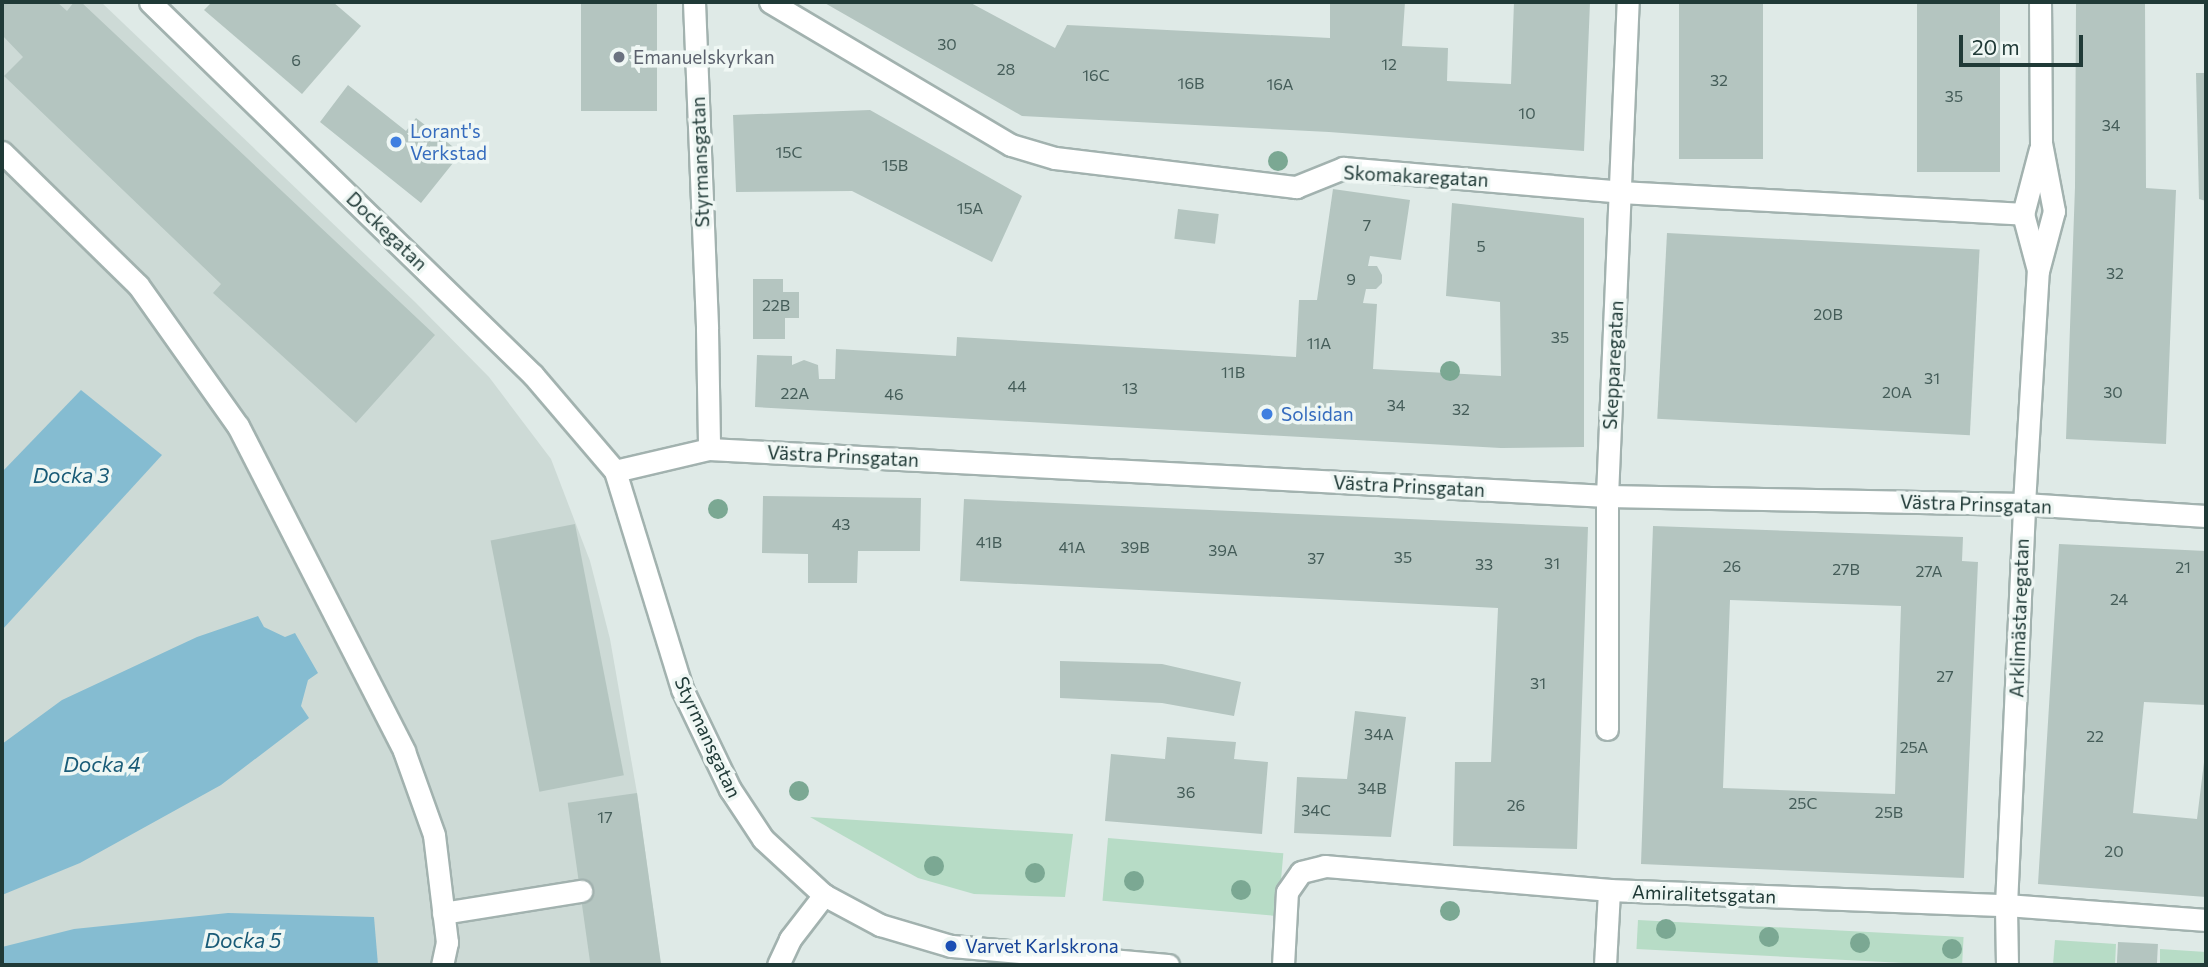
<!DOCTYPE html>
<html>
<head>
<meta charset="utf-8">
<style>
	body { margin:0 }
	#map { position:relative; width:2208px; height:967px; overflow:hidden; background:#dfeae7; font-family:Commissioner,sans-serif }
	div>[style] { position:absolute }
	.built>* { inset:0; background:#cddad6 }
	.green>* { inset:0; background:#b7dcc6; transform-origin:0 0 }
	.water>* { inset:0; background:#85bcd1 }
	.building>* { inset:0; background:#b4c5c0; transform-origin:0 0 }
	.roads { filter:drop-shadow(2px 0 #a2b2af) drop-shadow(-2px 0 #a2b2af) drop-shadow(0 2px #a2b2af) drop-shadow(0 -2px #a2b2af) }
	.service>* { height:21px; margin:-10.5px; padding:0 10.5px; transform-origin:10.5px; border-radius:10.5px; background:#fff }
	.minor>* { height:21px; margin:-10.5px; padding:0 10.5px; transform-origin:10.5px; border-radius:10.5px; background:#fff }
	.tertiary>* { height:21px; margin:-10.5px; padding:0 10.5px; transform-origin:10.5px; border-radius:10.5px; background:#fff }
	.trees>* { width:20px; height:20px; margin:-10px; border-radius:50%; background:#7ba893 }
	.dots>* { width:19px; height:19px; translate:-50% -50%; box-sizing:border-box; border:4px solid #eff7f4; border-radius:50% }
	span { translate:-50% -50%; white-space:nowrap; text-align:center; line-height:1.15; -webkit-text-stroke:7px #eff7f4; paint-order:stroke }
	.number-label { font-size:16px; color:#455d59 }
	.number-label span { -webkit-text-stroke-width:0 }
	.worship-label { font-size:19px; color:#5b616d }
	.left { translate:0 -50%; text-align:left }
	.shop-label { font-size:19px; color:#366cbe }
	.street-label { font-size:19px; color:#203a37 }
	.transit-label { font-size:19px; color:#164399 }
	.water-label { font-size:21px; color:#195b77; font-style:italic }
	.frame { position:absolute; inset:0; border:4px solid #203a37; pointer-events:none }
	.scale { position:absolute; left:1959px; top:35px; width:124px; height:32px; box-sizing:border-box; border:4px solid #203a37; border-top:0; padding-left:9px; font-size:21px; line-height:24px; white-space:nowrap; color:#203a37; -webkit-text-stroke:5px #eff7f4; paint-order:stroke }
</style>
</head>
<body>
<div id="map">
	<div class="built">
		<div style="clip-path:polygon(2px 2px,101px 2px,415px 302px,489px 377px,551px 459px,590px 561px,610px 639px,637px 793px,661px 965px,2px 965px)"></div>
	</div>
	<div class="green">
		<div style="clip-path:polygon(810px 817px,1073px 834px,1065px 897px,974px 894px,918px 878px)"></div>
		<div style="left:1108px;top:838px;width:176px;height:63px;rotate:5deg"></div>
		<div style="left:1638px;top:920px;width:326px;height:29px;rotate:3deg"></div>
		<div style="clip-path:polygon(2055px 940px,2116px 944px,2115px 965px,2053px 965px)"></div>
		<div style="clip-path:polygon(2160px 949px,2206px 952px,2206px 965px,2160px 965px)"></div>
	</div>
	<div class="water">
		<div style="clip-path:polygon(81px 390px,162px 455px,2px 630px,2px 472px)"></div>
		<div style="clip-path:polygon(258px 616px,264px 627px,285px 637px,295px 633px,318px 673px,308px 680px,301px 706px,309px 718px,221px 785px,80px 863px,2px 895px,2px 744px,62px 700px,197px 637px)"></div>
		<div style="clip-path:polygon(228px 913px,374px 917px,378px 965px,2px 965px,2px 947px,74px 929px)"></div>
	</div>
	<div class="building">
		<div style="clip-path:polygon(2px 2px,57px 2px,67px 11px,74px 2px,81px 2px,435px 335px,356px 423px,213px 293px,221px 284px,4px 76px,23px 57px,2px 35px)"></div>
		<div style="clip-path:polygon(212px 2px,333px 2px,361px 26px,302px 94px,204px 10px)"></div>
		<div style="left:581px;top:2px;width:76px;height:109px"></div>
		<div style="clip-path:polygon(823px 2px,969px 2px,1055px 48px,1067px 25px,1330px 38px,1330px 2px,1405px 2px,1402px 46px,1448px 48px,1447px 81px,1511px 84px,1514px 2px,1590px 2px,1584px 151px,1329px 132px,1022px 116px)"></div>
		<div style="left:1679px;top:2px;width:84px;height:157px"></div>
		<div style="left:1917px;top:2px;width:83px;height:170px"></div>
		<div style="clip-path:polygon(2076px 2px,2145px 2px,2146px 188px,2176px 190px,2166px 444px,2066px 439px,2075px 187px)"></div>
		<div style="clip-path:polygon(2196px 73px,2206px 73px,2206px 201px,2199px 199px)"></div>
		<div style="clip-path:polygon(348px 85px,406px 131px,416px 118px,461px 153px,421px 203px,320px 122px)"></div>
		<div style="clip-path:polygon(870px 110px,1022px 196px,992px 262px,852px 191px,736px 192px,733px 115px)"></div>
		<div style="clip-path:polygon(1333px 189px,1410px 200px,1401px 260px,1370px 256px,1368px 266px,1377px 266px,1382px 275px,1382px 283px,1376px 289px,1366px 289px,1363px 303px,1377px 304px,1373px 369px,1501px 376px,1500px 302px,1446px 296px,1452px 203px,1584px 218px,1584px 447px,1501px 448px,755px 407px,757px 355px,792px 356px,792px 365px,804px 360px,818px 365px,819px 379px,835px 379px,836px 349px,956px 356px,957px 337px,1296px 357px,1299px 300px,1317px 300px)"></div>
		<div style="left:1178px;top:209px;width:41px;height:30px;rotate:7deg"></div>
		<div style="left:1667px;top:233px;width:313px;height:186px;rotate:3deg"></div>
		<div style="clip-path:polygon(753px 279px,783px 279px,783px 292px,799px 292px,799px 318px,785px 318px,785px 339px,753px 339px)"></div>
		<div style="clip-path:polygon(763px 496px,921px 498px,920px 551px,858px 551px,857px 583px,808px 583px,808px 554px,762px 553px)"></div>
		<div style="clip-path:polygon(964px 499px,1588px 527px,1577px 849px,1453px 846px,1455px 762px,1491px 762px,1498px 608px,960px 581px)"></div>
		<div style="left:575px;top:524px;width:256px;height:86px;rotate:79deg"></div>
		<div style="clip-path:polygon(evenodd,1653px 526px,1963px 537px,1962px 561px,1978px 562px,1964px 878px,1641px 864px,1653px 526px,1730px 600px,1901px 606px,1895px 794px,1723px 788px,1730px 600px)"></div>
		<div style="clip-path:polygon(2059px 544px,2206px 551px,2206px 705px,2144px 702px,2133px 813px,2197px 819px,2206px 746px,2206px 897px,2038px 884px)"></div>
		<div style="clip-path:polygon(1060px 661px,1162px 664px,1241px 682px,1234px 716px,1162px 703px,1060px 698px)"></div>
		<div style="clip-path:polygon(1355px 711px,1406px 717px,1391px 837px,1294px 833px,1297px 777px,1347px 779px)"></div>
		<div style="clip-path:polygon(1167px 737px,1236px 742px,1234px 759px,1268px 762px,1262px 834px,1105px 821px,1111px 754px,1165px 759px)"></div>
		<div style="left:637px;top:793px;width:174px;height:70px;rotate:82deg"></div>
		<div style="left:2118px;top:942px;width:40px;height:23px;rotate:3deg"></div>
	</div>
	<div class="roads">
		<div class="service">
			<div style="left:2px;top:152px;width:190px;rotate:44.4deg"></div>
			<div style="left:138px;top:285px;width:173px;rotate:54.7deg"></div>
			<div style="left:238px;top:426px;width:365px;rotate:62.9deg"></div>
			<div style="left:404px;top:751px;width:89px;rotate:70.3deg"></div>
			<div style="left:434px;top:835px;width:108px;rotate:83.1deg"></div>
			<div style="left:447px;top:942px;width:24px;rotate:102deg"></div>
			<div style="left:443px;top:913px;width:140px;rotate:-9.1deg"></div>
		</div>
		<div class="minor">
			<div style="left:694px;top:2px;width:327px;rotate:87.7deg"></div>
			<div style="left:707px;top:329px;width:120px;rotate:89deg"></div>
			<div style="left:770px;top:2px;width:280px;rotate:30.7deg"></div>
			<div style="left:1011px;top:145px;width:46px;rotate:16.5deg"></div>
			<div style="left:1055px;top:158px;width:243px;rotate:6.9deg"></div>
			<div style="left:1296px;top:187px;width:51px;rotate:-22deg"></div>
			<div style="left:1343px;top:168px;width:279px;rotate:4.9deg"></div>
			<div style="left:1621px;top:192px;width:403px;rotate:3.1deg"></div>
			<div style="left:2038px;top:270px;width:58px;rotate:-105deg"></div>
			<div style="left:2023px;top:214px;width:67px;rotate:-75.3deg"></div>
			<div style="left:615px;top:471px;width:97px;rotate:-13.2deg"></div>
			<div style="left:709px;top:449px;width:899px;rotate:3deg"></div>
			<div style="left:1607px;top:496px;width:417px;rotate:1.1deg"></div>
			<div style="left:2024px;top:504px;width:182px;rotate:3.8deg"></div>
			<div style="left:1607px;top:729px;width:233px;rotate:-90deg"></div>
			<div style="left:1607px;top:496px;width:494px;rotate:-87.6deg"></div>
			<div style="left:778px;top:965px;width:29px;rotate:-65deg"></div>
			<div style="left:790px;top:939px;width:56px;rotate:-52.3deg"></div>
			<div style="left:1283px;top:965px;width:73px;rotate:-86.9deg"></div>
			<div style="left:1287px;top:892px;width:24px;rotate:-55deg"></div>
			<div style="left:1301px;top:872px;width:25px;rotate:-14deg"></div>
			<div style="left:1325px;top:866px;width:285px;rotate:4.8deg"></div>
			<div style="left:1609px;top:890px;width:397px;rotate:2.2deg"></div>
			<div style="left:2006px;top:905px;width:201px;rotate:4.3deg"></div>
			<div style="left:1605px;top:965px;width:75px;rotate:-86.9deg"></div>
			<div style="left:2007px;top:965px;width:60px;rotate:-91deg"></div>
			<div style="left:2006px;top:905px;width:401px;rotate:-87.4deg"></div>
			<div style="left:2024px;top:504px;width:233px;rotate:-86.6deg"></div>
			<div style="left:2038px;top:271px;width:62px;rotate:-75.1deg"></div>
			<div style="left:2054px;top:211px;width:69px;rotate:-100.8deg"></div>
			<div style="left:2041px;top:143px;width:141px;rotate:-90.4deg"></div>
		</div>
		<div class="tertiary">
			<div style="left:150px;top:2px;width:535px;rotate:44.24deg"></div>
			<div style="left:533px;top:375px;width:126px;rotate:49.5deg"></div>
			<div style="left:615px;top:471px;width:228px;rotate:72.9deg"></div>
			<div style="left:682px;top:689px;width:111px;rotate:64.4deg"></div>
			<div style="left:730px;top:789px;width:60px;rotate:56.6deg"></div>
			<div style="left:763px;top:839px;width:83px;rotate:42.6deg"></div>
			<div style="left:824px;top:895px;width:64px;rotate:28.2deg"></div>
			<div style="left:880px;top:925px;width:74px;rotate:16.5deg"></div>
			<div style="left:951px;top:946px;width:218px;rotate:5deg"></div>
		</div>
	</div>
	<div class="trees">
		<div style="left:1278px;top:161px"></div>
		<div style="left:1450px;top:371px"></div>
		<div style="left:718px;top:509px"></div>
		<div style="left:799px;top:791px"></div>
		<div style="left:934px;top:866px"></div>
		<div style="left:1035px;top:873px"></div>
		<div style="left:1134px;top:881px"></div>
		<div style="left:1241px;top:890px"></div>
		<div style="left:1450px;top:911px"></div>
		<div style="left:1666px;top:929px"></div>
		<div style="left:1769px;top:937px"></div>
		<div style="left:1860px;top:943px"></div>
		<div style="left:1952px;top:949px"></div>
	</div>
	<div class="dots">
		<div style="left:619px;top:57px;background:#6b7280"></div>
		<div style="left:396px;top:142px;background:#3f7fe0"></div>
		<div style="left:1267px;top:414px;background:#3f7fe0"></div>
		<div style="left:951px;top:946px;background:#1a4fb4"></div>
	</div>
	<div class="number-label">
		<span style="left:947px;top:44px">30</span>
		<span style="left:296px;top:60px">6</span>
		<span style="left:1389px;top:64px">12</span>
		<span style="left:1006px;top:69px">28</span>
		<span style="left:1096px;top:75px">16C</span>
		<span style="left:1719px;top:80px">32</span>
		<span style="left:1191px;top:83px">16B</span>
		<span style="left:1280px;top:84px">16A</span>
		<span style="left:1954px;top:96px">35</span>
		<span style="left:1527px;top:113px">10</span>
		<span style="left:2111px;top:125px">34</span>
		<span style="left:789px;top:152px">15C</span>
		<span style="left:895px;top:165px">15B</span>
		<span style="left:970px;top:208px">15A</span>
		<span style="left:1367px;top:225px">7</span>
		<span style="left:1481px;top:246px">5</span>
		<span style="left:2115px;top:273px">32</span>
		<span style="left:1351px;top:279px">9</span>
		<span style="left:776px;top:305px">22B</span>
		<span style="left:1828px;top:314px">20B</span>
		<span style="left:1560px;top:337px">35</span>
		<span style="left:1319px;top:343px">11A</span>
		<span style="left:1233px;top:372px">11B</span>
		<span style="left:1932px;top:378px">31</span>
		<span style="left:1017px;top:386px">44</span>
		<span style="left:1130px;top:388px">13</span>
		<span style="left:1897px;top:392px">20A</span>
		<span style="left:2113px;top:392px">30</span>
		<span style="left:795px;top:393px">22A</span>
		<span style="left:894px;top:394px">46</span>
		<span style="left:1396px;top:405px">34</span>
		<span style="left:1461px;top:409px">32</span>
		<span style="left:841px;top:524px">43</span>
		<span style="left:989px;top:542px">41B</span>
		<span style="left:1072px;top:547px">41A</span>
		<span style="left:1135px;top:547px">39B</span>
		<span style="left:1223px;top:550px">39A</span>
		<span style="left:1403px;top:557px">35</span>
		<span style="left:1316px;top:558px">37</span>
		<span style="left:1552px;top:563px">31</span>
		<span style="left:1484px;top:564px">33</span>
		<span style="left:1732px;top:566px">26</span>
		<span style="left:2183px;top:567px">21</span>
		<span style="left:1846px;top:569px">27B</span>
		<span style="left:1929px;top:571px">27A</span>
		<span style="left:2119px;top:599px">24</span>
		<span style="left:1945px;top:676px">27</span>
		<span style="left:1538px;top:683px">31</span>
		<span style="left:1379px;top:734px">34A</span>
		<span style="left:2095px;top:736px">22</span>
		<span style="left:1914px;top:747px">25A</span>
		<span style="left:1372px;top:788px">34B</span>
		<span style="left:1186px;top:792px">36</span>
		<span style="left:1803px;top:803px">25C</span>
		<span style="left:1516px;top:805px">26</span>
		<span style="left:1316px;top:810px">34C</span>
		<span style="left:1889px;top:812px">25B</span>
		<span style="left:605px;top:817px">17</span>
		<span style="left:2114px;top:851px">20</span>
	</div>
	<div class="worship-label">
		<span class="left" style="left:633px;top:57px">Emanuelskyrkan</span>
	</div>
	<div class="shop-label">
		<span class="left" style="left:410px;top:142px">Lorant's<br>Verkstad</span>
		<span class="left" style="left:1281px;top:414px">Solsidan</span>
	</div>
	<div class="street-label">
		<span style="left:700px;top:162px;rotate:-92deg">Styrmansgatan</span>
		<span style="left:1416px;top:176px;rotate:3deg">Skomakaregatan</span>
		<span style="left:387px;top:231px;rotate:44deg">Dockegatan</span>
		<span style="left:1613px;top:365px;rotate:-87deg">Skepparegatan</span>
		<span style="left:843px;top:456px;rotate:3deg">Västra Prinsgatan</span>
		<span style="left:1409px;top:486px;rotate:3deg">Västra Prinsgatan</span>
		<span style="left:1976px;top:504px;rotate:2deg">Västra Prinsgatan</span>
		<span style="left:2019px;top:618px;rotate:-88deg">Arklimästaregatan</span>
		<span style="left:708px;top:737px;rotate:65deg">Styrmansgatan</span>
		<span style="left:1704px;top:894px;rotate:2deg">Amiralitetsgatan</span>
	</div>
	<div class="transit-label">
		<span class="left" style="left:965px;top:946px">Varvet Karlskrona</span>
	</div>
	<div class="water-label">
		<span style="left:71px;top:475px">Docka 3</span>
		<span style="left:102px;top:764px">Docka 4</span>
		<span style="left:243px;top:940px">Docka 5</span>
	</div>
	<div class="frame"></div>
	<div class="scale">20 m</div>
</div>
</body>
</html>
